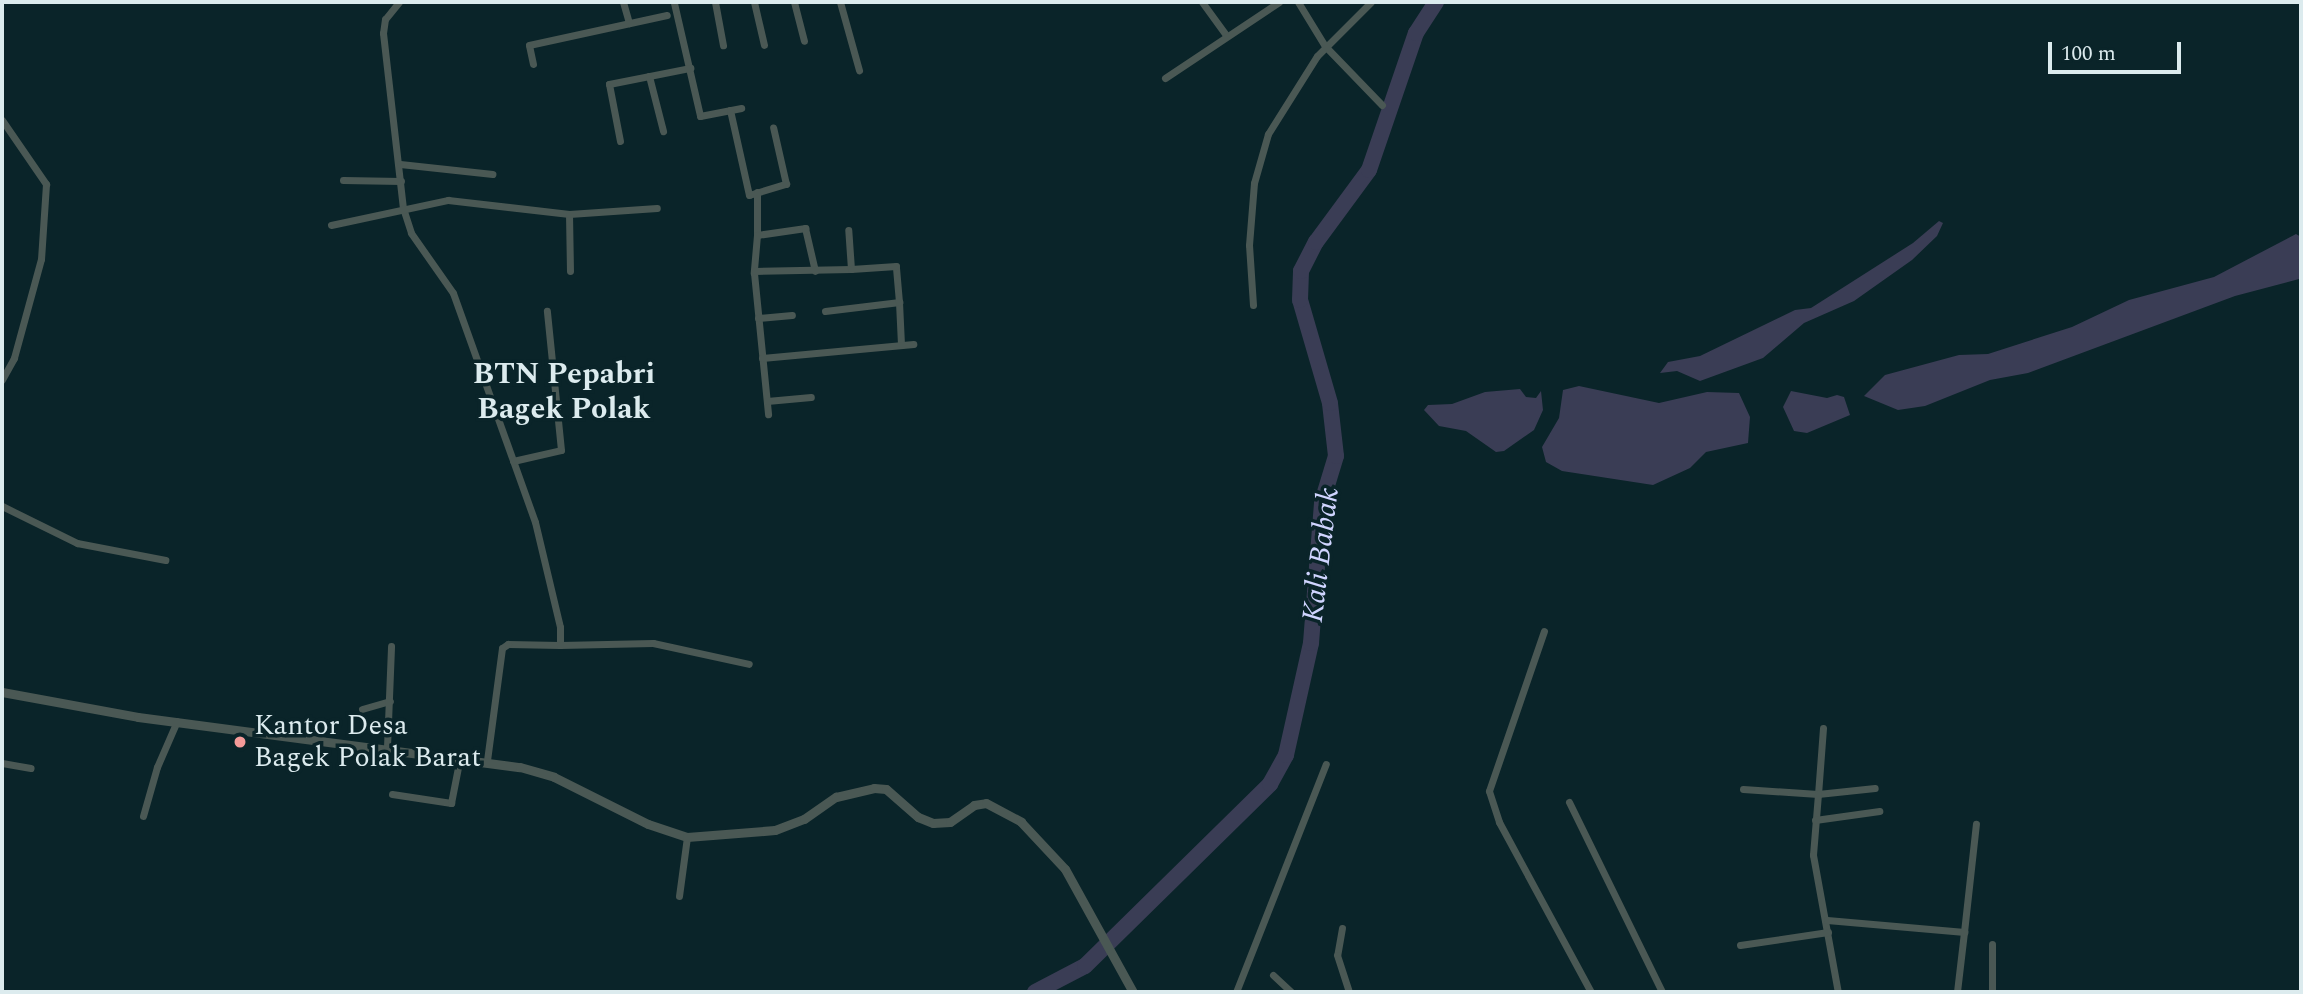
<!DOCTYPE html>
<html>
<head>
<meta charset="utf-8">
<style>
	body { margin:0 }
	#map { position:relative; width:2303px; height:994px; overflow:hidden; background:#0a2429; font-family:Spectral,serif }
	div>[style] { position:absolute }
	.water>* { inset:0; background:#3a3d55 }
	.river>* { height:16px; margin:-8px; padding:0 8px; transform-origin:8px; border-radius:8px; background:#3a3d55 }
	.minor>* { height:7px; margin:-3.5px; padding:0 3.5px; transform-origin:3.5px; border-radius:3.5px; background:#4a5854 }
	.tertiary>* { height:9px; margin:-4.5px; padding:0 4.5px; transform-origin:4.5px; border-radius:4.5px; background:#4a5854 }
	.dots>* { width:19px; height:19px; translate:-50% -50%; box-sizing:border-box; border:4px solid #0a2429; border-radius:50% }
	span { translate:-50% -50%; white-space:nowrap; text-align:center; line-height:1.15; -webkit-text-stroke:7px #0a2429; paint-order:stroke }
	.poi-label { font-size:28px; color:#dcebee }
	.left { translate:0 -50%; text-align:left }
	.neighbourhood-label { font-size:30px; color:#dcebee; font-weight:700 }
	.water-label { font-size:30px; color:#d0d5ff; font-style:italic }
	.frame { position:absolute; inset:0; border:4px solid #dcebee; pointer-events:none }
	.scale { position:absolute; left:2048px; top:42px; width:133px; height:32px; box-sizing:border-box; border:4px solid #dcebee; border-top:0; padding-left:9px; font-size:21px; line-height:24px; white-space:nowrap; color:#dcebee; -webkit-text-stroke:5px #0a2429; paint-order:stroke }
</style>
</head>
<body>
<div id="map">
	<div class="water">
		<div style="clip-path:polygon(1939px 221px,1943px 223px,1937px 236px,1912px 260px,1854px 301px,1804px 323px,1763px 358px,1700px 381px,1677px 371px,1660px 373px,1668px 362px,1700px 356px,1795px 310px,1811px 308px,1913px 243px)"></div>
		<div style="clip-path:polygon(2296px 234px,2301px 237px,2299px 279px,2235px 296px,2028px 373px,1990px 380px,1925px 406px,1898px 410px,1864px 396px,1885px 375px,1959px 355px,1988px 354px,2072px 327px,2129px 300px,2214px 277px)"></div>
		<div style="clip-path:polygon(1579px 386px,1659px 403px,1707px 392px,1739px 393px,1750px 417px,1748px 443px,1706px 452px,1690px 468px,1653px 485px,1562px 471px,1546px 462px,1542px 447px,1559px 418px,1563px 390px)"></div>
		<div style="clip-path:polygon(1520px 389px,1526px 397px,1536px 398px,1541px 391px,1543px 410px,1534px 430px,1504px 451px,1496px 452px,1466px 431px,1439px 426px,1424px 410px,1428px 405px,1452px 404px,1485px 392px)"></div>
		<div style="clip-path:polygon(1791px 391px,1827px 398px,1837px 395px,1844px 397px,1850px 415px,1807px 433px,1794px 431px,1783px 407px)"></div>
	</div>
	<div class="river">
		<div style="left:1035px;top:992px;width:56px;rotate:-27.5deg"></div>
		<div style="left:1085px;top:966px;width:260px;rotate:-44.5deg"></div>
		<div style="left:1270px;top:784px;width:33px;rotate:-61deg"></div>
		<div style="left:1286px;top:755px;width:115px;rotate:-77.4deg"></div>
		<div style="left:1311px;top:643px;width:141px;rotate:-85.5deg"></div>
		<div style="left:1322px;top:502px;width:48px;rotate:-73.1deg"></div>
		<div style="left:1336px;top:456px;width:53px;rotate:-96.5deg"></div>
		<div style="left:1330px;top:403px;width:107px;rotate:-106.2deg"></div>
		<div style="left:1300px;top:300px;width:29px;rotate:-88deg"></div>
		<div style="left:1301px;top:271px;width:33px;rotate:-63deg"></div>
		<div style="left:1316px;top:242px;width:89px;rotate:-53.6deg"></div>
		<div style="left:1369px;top:170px;width:145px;rotate:-71.1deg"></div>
		<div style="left:1416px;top:33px;width:37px;rotate:-57deg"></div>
	</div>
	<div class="minor">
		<div style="left:399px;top:2px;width:22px;rotate:129deg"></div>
		<div style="left:385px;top:19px;width:14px;rotate:98deg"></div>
		<div style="left:383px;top:33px;width:176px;rotate:83.5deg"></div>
		<div style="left:403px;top:208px;width:26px;rotate:72deg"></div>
		<div style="left:411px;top:233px;width:73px;rotate:55deg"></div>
		<div style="left:453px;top:293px;width:243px;rotate:70.3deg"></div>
		<div style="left:535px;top:522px;width:108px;rotate:76.6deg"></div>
		<div style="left:560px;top:627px;width:18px;rotate:90deg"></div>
		<div style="left:560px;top:645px;width:52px;rotate:-178.9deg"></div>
		<div style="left:508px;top:644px;width:7px;rotate:146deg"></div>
		<div style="left:502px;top:648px;width:113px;rotate:97.6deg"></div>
		<div style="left:623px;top:2px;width:22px;rotate:74deg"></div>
		<div style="left:715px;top:2px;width:44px;rotate:79.5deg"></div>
		<div style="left:754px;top:2px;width:44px;rotate:76.9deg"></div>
		<div style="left:794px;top:2px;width:40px;rotate:75.6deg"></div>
		<div style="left:840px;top:2px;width:71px;rotate:74.4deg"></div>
		<div style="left:1202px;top:2px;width:41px;rotate:54deg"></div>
		<div style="left:1298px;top:2px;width:52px;rotate:58.5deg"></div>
		<div style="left:1325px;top:46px;width:82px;rotate:46deg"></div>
		<div style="left:674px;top:3px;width:116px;rotate:77deg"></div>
		<div style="left:700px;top:116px;width:42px;rotate:-11deg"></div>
		<div style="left:533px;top:64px;width:19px;rotate:-102deg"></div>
		<div style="left:529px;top:45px;width:141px;rotate:-12.3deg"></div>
		<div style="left:649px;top:76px;width:57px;rotate:75.7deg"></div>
		<div style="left:1165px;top:78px;width:137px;rotate:-33.7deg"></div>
		<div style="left:730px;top:110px;width:87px;rotate:77.4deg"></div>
		<div style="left:749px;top:195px;width:39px;rotate:-17deg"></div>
		<div style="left:786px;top:184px;width:58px;rotate:-102.8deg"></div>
		<div style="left:2px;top:120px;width:78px;rotate:55.5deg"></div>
		<div style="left:46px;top:184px;width:75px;rotate:93.8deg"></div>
		<div style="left:41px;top:259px;width:103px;rotate:105.3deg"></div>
		<div style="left:14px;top:358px;width:25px;rotate:119deg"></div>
		<div style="left:620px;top:141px;width:58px;rotate:-100.9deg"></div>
		<div style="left:609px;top:84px;width:83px;rotate:-11.2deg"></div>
		<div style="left:400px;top:164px;width:93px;rotate:6.2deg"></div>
		<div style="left:343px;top:180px;width:58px;rotate:1deg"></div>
		<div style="left:757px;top:192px;width:43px;rotate:90deg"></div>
		<div style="left:757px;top:235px;width:49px;rotate:-8.3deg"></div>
		<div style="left:805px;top:228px;width:44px;rotate:76.9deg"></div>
		<div style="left:569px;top:214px;width:57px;rotate:89deg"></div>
		<div style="left:331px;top:225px;width:120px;rotate:-12.1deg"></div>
		<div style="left:448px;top:200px;width:122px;rotate:6.6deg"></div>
		<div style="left:569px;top:214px;width:88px;rotate:-3.9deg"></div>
		<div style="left:757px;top:235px;width:38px;rotate:95deg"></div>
		<div style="left:754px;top:273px;width:142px;rotate:84.3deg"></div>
		<div style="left:755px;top:271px;width:96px;rotate:-1.2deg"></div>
		<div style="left:851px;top:269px;width:39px;rotate:-94deg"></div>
		<div style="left:899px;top:302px;width:43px;rotate:87.3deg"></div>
		<div style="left:1253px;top:305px;width:60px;rotate:-93.8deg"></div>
		<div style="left:1249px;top:245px;width:62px;rotate:-85.4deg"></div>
		<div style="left:1254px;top:183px;width:51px;rotate:-74.1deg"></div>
		<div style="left:1268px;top:134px;width:92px;rotate:-57.9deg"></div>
		<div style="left:1317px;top:56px;width:76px;rotate:-45deg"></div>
		<div style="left:825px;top:311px;width:75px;rotate:-6.9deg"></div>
		<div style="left:899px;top:302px;width:36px;rotate:-95deg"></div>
		<div style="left:896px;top:266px;width:45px;rotate:176.2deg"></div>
		<div style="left:758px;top:318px;width:34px;rotate:-5deg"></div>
		<div style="left:762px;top:358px;width:152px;rotate:-5.3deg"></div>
		<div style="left:767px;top:401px;width:44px;rotate:-5.2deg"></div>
		<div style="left:513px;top:461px;width:49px;rotate:-12.9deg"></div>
		<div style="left:561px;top:450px;width:140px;rotate:-95.8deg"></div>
		<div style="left:2px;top:506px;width:84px;rotate:26.3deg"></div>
		<div style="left:77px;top:543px;width:90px;rotate:10.9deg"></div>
		<div style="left:1544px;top:631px;width:169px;rotate:109deg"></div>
		<div style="left:1489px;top:791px;width:33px;rotate:72deg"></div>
		<div style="left:1499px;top:822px;width:193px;rotate:61.6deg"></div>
		<div style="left:560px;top:645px;width:93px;rotate:-1.2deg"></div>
		<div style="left:653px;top:643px;width:98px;rotate:12.3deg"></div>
		<div style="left:362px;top:709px;width:29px;rotate:-16deg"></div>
		<div style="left:1823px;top:728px;width:66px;rotate:94.3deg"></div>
		<div style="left:1818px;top:794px;width:57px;rotate:-6deg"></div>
		<div style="left:387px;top:747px;width:101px;rotate:-87.7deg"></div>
		<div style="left:2px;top:763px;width:29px;rotate:10deg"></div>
		<div style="left:1743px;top:789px;width:75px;rotate:3.8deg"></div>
		<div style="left:1818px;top:794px;width:61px;rotate:94.7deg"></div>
		<div style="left:1813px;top:855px;width:139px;rotate:79.7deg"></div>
		<div style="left:392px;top:794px;width:60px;rotate:8.7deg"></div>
		<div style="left:451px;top:803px;width:47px;rotate:-78.9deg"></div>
		<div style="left:1569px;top:802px;width:212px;rotate:63.9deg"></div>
		<div style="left:143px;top:816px;width:51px;rotate:-74.1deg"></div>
		<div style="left:157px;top:767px;width:50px;rotate:-66.5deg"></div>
		<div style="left:1815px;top:820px;width:65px;rotate:-8deg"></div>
		<div style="left:679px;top:896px;width:60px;rotate:-82.3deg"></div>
		<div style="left:1827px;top:920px;width:138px;rotate:5deg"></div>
		<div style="left:1964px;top:932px;width:60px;rotate:96.7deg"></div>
		<div style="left:1342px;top:928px;width:27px;rotate:100deg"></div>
		<div style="left:1337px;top:955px;width:39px;rotate:72deg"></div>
		<div style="left:1964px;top:932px;width:109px;rotate:-83.7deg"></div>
		<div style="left:1992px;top:944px;width:48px;rotate:90deg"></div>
		<div style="left:1740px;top:945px;width:89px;rotate:-8.4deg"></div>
		<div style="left:1273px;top:975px;width:25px;rotate:43deg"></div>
		<div style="left:1236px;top:992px;width:245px;rotate:-68.5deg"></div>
	</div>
	<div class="tertiary">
		<div style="left:2px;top:692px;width:138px;rotate:10.4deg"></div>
		<div style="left:138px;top:717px;width:385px;rotate:7.5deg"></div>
		<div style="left:520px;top:767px;width:35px;rotate:16deg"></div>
		<div style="left:554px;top:777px;width:105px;rotate:26.6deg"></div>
		<div style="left:648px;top:824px;width:41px;rotate:18.4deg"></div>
		<div style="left:687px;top:837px;width:88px;rotate:-4.5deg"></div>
		<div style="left:775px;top:830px;width:31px;rotate:-21deg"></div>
		<div style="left:804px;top:819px;width:39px;rotate:-35deg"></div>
		<div style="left:836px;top:797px;width:39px;rotate:-13deg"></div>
		<div style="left:874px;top:788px;width:12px;rotate:5deg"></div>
		<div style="left:886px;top:789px;width:43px;rotate:41.2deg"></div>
		<div style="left:918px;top:817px;width:16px;rotate:22deg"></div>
		<div style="left:933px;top:823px;width:17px;rotate:-3deg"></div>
		<div style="left:950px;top:822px;width:29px;rotate:-35deg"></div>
		<div style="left:974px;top:805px;width:12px;rotate:-9deg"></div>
		<div style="left:986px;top:803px;width:40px;rotate:28deg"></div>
		<div style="left:1021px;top:822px;width:64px;rotate:46.9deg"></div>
		<div style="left:1065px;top:869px;width:141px;rotate:61.1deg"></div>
	</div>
	<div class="dots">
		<div style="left:240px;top:742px;background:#f59b99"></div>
	</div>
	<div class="poi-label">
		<span class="left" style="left:254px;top:742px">Kantor Desa<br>Bagek Polak Barat</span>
	</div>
	<div class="neighbourhood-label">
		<span style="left:564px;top:391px">BTN Pepabri<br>Bagek Polak</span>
	</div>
	<div class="water-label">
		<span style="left:1321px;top:555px;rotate:-83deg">Kali Babak</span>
	</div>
	<div class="frame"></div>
	<div class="scale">100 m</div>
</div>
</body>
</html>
